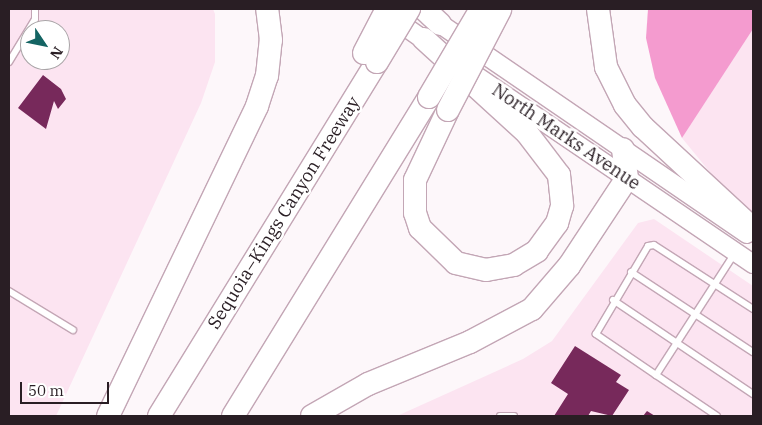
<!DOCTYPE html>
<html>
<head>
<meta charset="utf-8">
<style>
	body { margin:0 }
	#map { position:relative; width:762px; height:425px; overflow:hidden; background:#fdf7fa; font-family:"IBM Plex Serif",serif }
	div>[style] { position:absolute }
	.built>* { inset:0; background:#fce4f1 }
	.water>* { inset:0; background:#f49bcf }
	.building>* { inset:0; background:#77295b }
	.roads { filter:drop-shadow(1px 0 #c3a6b5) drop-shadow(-1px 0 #c3a6b5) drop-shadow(0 1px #c3a6b5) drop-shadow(0 -1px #c3a6b5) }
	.service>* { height:6px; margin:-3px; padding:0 3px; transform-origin:3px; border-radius:3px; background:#fff }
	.secondary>* { height:18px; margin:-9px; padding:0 9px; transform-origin:9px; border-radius:9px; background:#fff }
	.motorway>* { height:22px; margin:-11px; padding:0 11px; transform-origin:11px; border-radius:11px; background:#fff }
	.bridges { filter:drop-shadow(1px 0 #c3a6b5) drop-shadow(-1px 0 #c3a6b5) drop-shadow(0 1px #c3a6b5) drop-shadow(0 -1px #c3a6b5) }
	.motorway-bridge>* { height:22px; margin:-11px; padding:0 11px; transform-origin:11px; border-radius:11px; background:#fff }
	span { translate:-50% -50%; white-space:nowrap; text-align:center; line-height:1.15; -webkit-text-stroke:5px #fff; paint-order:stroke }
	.street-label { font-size:18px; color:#291e24 }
	.frame { position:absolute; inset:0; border:10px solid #291e24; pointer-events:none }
	.north { position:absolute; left:20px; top:20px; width:50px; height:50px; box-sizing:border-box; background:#fff; border:1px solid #a9a5a7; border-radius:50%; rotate:124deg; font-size:14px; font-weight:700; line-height:20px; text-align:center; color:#291e24 }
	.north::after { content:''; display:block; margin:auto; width:18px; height:22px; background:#146463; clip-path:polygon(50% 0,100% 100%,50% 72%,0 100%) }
	.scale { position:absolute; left:20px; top:382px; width:89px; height:22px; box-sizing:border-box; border:2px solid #291e24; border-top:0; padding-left:6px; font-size:15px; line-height:18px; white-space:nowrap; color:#291e24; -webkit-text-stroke:4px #fff; paint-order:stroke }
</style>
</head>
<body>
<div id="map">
	<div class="built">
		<div style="clip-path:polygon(evenodd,9px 9px,213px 9px,215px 14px,215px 62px,201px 103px,56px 416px,9px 416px,9px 9px,30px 30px,60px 30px,60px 60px,30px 60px,30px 30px)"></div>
		<div style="clip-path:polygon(753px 29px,753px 213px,718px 182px,682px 138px)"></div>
		<div style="clip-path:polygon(654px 219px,753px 286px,753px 416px,397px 416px,523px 359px,552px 341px,638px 223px)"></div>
	</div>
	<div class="water">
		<div style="clip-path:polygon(648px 9px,753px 9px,753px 29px,682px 138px,655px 78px,646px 38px)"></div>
	</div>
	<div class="building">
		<div style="clip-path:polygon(43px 75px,61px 89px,66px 99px,58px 109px,54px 101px,46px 129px,18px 108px)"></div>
		<div style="clip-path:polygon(575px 346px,621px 375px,616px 382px,629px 390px,612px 416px,591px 411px,588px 416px,554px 416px,568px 394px,551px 383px)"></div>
		<div style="clip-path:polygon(647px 411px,655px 416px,643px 416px)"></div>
	</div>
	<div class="roads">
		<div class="service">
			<div style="left:9px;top:62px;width:50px;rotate:-58.8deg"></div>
			<div style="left:35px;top:19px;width:10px;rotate:-90deg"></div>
			<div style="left:631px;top:272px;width:146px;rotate:33.3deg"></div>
			<div style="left:9px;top:291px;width:75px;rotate:31.4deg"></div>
			<div style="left:613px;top:300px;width:169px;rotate:33.9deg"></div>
			<div style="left:656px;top:375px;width:73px;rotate:-145.7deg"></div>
			<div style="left:596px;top:334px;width:102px;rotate:-59.4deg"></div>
			<div style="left:648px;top:246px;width:6px;rotate:-9deg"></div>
			<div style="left:654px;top:245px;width:118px;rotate:32.9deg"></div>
			<div style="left:500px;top:416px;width:14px"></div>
			<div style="left:717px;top:416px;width:73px;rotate:-146.1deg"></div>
			<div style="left:656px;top:375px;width:145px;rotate:-57.1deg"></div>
		</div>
		<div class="secondary">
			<div style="left:390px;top:16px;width:54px;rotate:35.2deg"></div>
			<div style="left:430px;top:17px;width:384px;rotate:34.4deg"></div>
			<div style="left:472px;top:73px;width:340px;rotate:34.2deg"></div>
		</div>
		<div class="motorway">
			<div style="left:424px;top:9px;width:22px;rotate:43deg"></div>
			<div style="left:598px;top:9px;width:59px;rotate:82.1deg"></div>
			<div style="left:606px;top:67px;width:42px;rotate:63.4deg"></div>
			<div style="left:625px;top:105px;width:28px;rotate:51deg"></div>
			<div style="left:643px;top:127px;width:150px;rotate:42.8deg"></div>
			<div style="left:424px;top:39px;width:139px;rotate:42.4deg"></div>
			<div style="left:527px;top:133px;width:53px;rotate:52.7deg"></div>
			<div style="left:559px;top:175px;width:31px;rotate:84deg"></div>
			<div style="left:562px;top:206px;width:18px;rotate:106deg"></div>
			<div style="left:557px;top:223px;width:34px;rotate:126deg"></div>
			<div style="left:537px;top:251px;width:27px;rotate:149deg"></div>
			<div style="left:514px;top:265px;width:28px;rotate:170deg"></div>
			<div style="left:486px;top:270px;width:31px;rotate:-167deg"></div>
			<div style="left:456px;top:263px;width:50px;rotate:-135.8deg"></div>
			<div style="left:420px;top:228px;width:16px;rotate:-108deg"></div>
			<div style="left:415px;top:213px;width:33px;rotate:-90deg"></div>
			<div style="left:415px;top:180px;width:77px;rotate:-64.8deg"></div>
			<div style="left:108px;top:416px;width:344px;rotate:-64.3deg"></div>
			<div style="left:257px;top:106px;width:32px;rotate:-72deg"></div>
			<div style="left:267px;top:76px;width:36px;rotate:-84deg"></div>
			<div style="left:271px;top:40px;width:31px;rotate:-97deg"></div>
			<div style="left:159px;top:416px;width:416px;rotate:-58.4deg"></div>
			<div style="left:233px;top:416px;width:374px;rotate:-58.4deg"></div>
			<div style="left:312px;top:416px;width:64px;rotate:-29.7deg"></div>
			<div style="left:368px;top:384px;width:110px;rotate:-22.4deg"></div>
			<div style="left:470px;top:342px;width:70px;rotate:-28deg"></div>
			<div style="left:532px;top:309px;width:57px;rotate:-49.3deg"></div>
			<div style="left:569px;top:266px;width:105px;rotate:-56.6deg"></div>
			<div style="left:627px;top:178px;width:29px;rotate:-98deg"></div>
		</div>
	</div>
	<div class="bridges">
		<div class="motorway-bridge">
			<div style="left:364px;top:53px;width:50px;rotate:-62.4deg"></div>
			<div style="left:377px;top:62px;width:62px;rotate:-58.9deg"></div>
			<div style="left:429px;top:97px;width:102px;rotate:-59.4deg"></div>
			<div style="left:448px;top:110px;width:113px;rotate:-62.5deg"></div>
		</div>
	</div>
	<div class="street-label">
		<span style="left:566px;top:137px;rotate:34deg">North Marks Avenue</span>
		<span style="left:284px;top:213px;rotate:-58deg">Sequoia–Kings Canyon Freeway</span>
	</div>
	<div class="frame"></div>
	<div class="north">N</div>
	<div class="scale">50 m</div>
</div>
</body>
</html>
